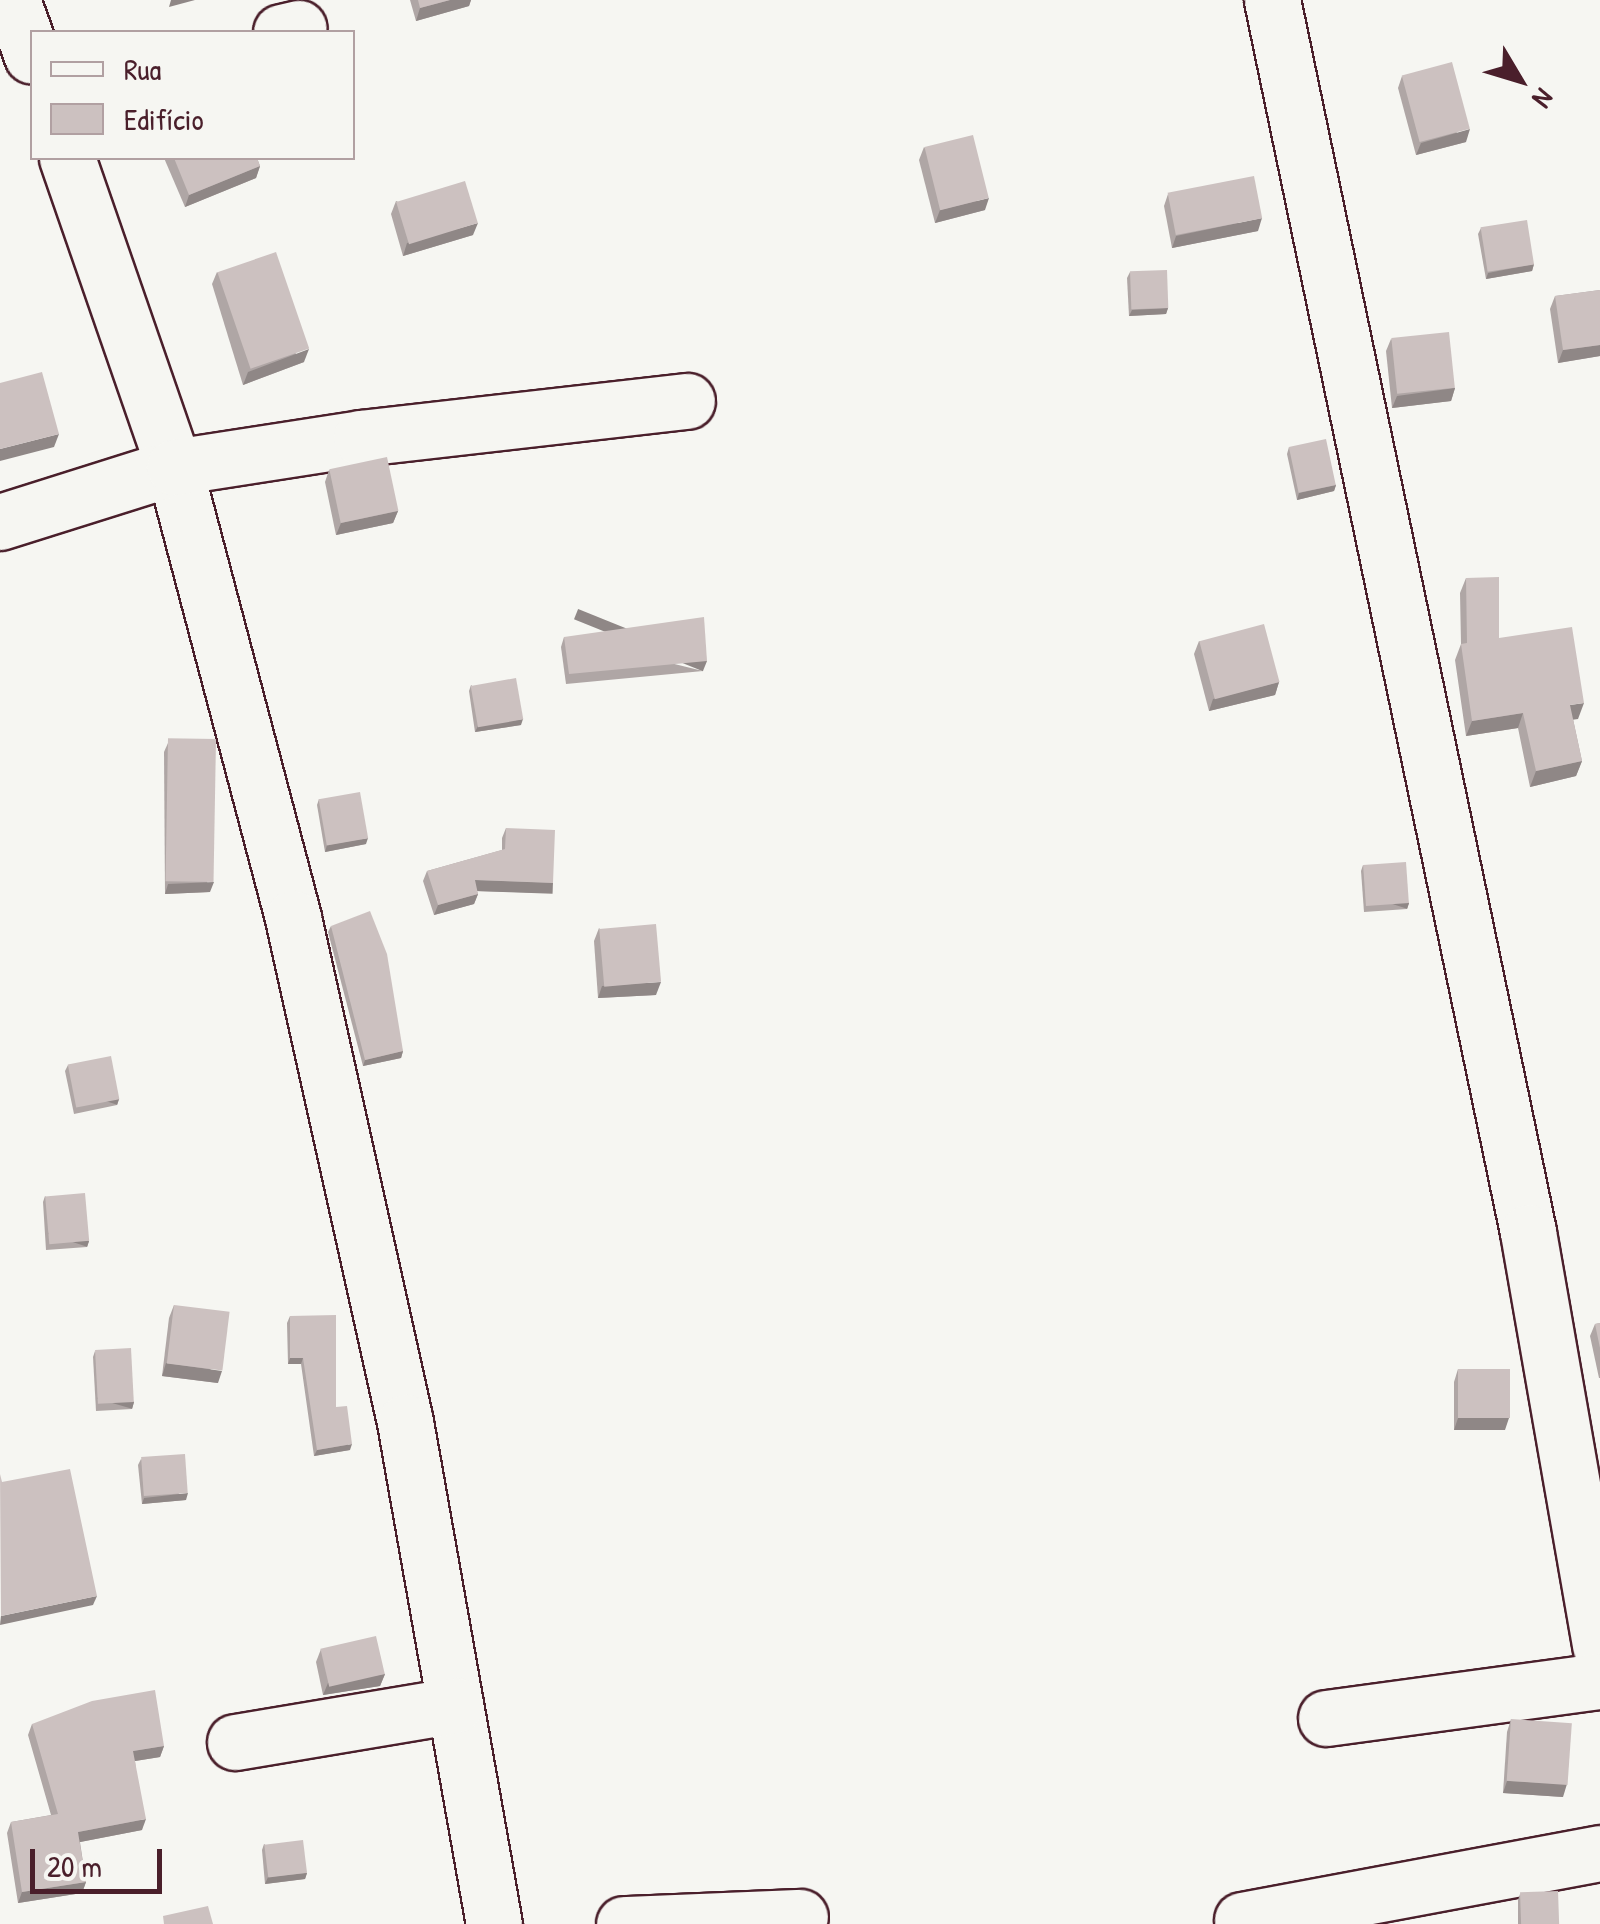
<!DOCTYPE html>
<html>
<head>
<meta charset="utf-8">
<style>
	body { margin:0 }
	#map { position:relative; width:1600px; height:1924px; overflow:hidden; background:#f6f6f2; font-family:"Patrick Hand",sans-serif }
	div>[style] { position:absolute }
	.roads { filter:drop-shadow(2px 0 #4a1f2b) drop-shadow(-2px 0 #4a1f2b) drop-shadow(0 2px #4a1f2b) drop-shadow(0 -2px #4a1f2b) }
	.minor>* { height:55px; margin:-27.5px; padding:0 27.5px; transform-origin:27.5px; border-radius:27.5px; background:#f6f6f2 }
	.wall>* { inset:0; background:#afa6a5 }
	.shaded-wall>* { inset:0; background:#8f8786; transform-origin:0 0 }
	.building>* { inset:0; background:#ccc1c0; transform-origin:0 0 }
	span { translate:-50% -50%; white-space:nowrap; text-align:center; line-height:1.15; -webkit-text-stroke:8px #f6f6f2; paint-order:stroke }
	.legend { position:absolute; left:30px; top:30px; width:325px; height:130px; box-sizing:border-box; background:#f6f6f2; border:2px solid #b1a0a2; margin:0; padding:12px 18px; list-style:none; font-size:30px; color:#4a1f2b }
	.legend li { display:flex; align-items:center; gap:20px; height:50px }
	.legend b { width:50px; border:2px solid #b1a0a2 }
	.north { position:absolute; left:1470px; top:30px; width:100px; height:100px; -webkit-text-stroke:8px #f6f6f2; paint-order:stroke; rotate:128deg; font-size:28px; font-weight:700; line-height:40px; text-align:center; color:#4a1f2b }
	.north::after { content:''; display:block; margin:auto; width:35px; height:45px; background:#4a1f2b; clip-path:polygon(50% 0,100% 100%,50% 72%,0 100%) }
	.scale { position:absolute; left:30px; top:1849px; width:132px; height:45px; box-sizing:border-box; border:5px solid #4a1f2b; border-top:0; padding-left:12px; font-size:30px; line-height:35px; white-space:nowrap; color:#4a1f2b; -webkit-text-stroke:8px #f6f6f2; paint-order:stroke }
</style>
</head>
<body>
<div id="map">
	<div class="roads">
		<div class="minor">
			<div style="left:12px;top:0;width:59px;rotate:70.3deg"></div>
			<div style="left:1272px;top:0;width:1258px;rotate:78.26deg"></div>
			<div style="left:1528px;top:1232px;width:420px;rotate:80.1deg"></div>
			<div style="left:281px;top:32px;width:18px;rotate:-13deg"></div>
			<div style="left:67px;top:158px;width:327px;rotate:70.9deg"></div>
			<div style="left:174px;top:467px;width:466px;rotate:75.2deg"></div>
			<div style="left:293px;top:918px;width:516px;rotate:77.47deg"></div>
			<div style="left:405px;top:1422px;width:510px;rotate:79.95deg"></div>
			<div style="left:0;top:522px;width:182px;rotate:-17.5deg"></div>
			<div style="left:174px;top:467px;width:189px;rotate:-8.8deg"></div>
			<div style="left:361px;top:438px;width:328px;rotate:-6.5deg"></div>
			<div style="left:1326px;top:1718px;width:276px;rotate:-7.7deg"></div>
			<div style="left:235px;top:1742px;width:223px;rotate:-9.5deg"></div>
			<div style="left:1242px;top:1920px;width:364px;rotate:-10.6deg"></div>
			<div style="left:624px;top:1924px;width:176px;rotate:-2.3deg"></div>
		</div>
	</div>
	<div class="wall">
		<div style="clip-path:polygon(410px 0,471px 0,469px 6px,416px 21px)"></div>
		<div style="clip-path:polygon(1402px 76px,1466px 142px,1416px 155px,1398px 88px)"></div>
		<div style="clip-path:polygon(924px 147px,985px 210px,935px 223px,919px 160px)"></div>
		<div style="clip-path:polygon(164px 158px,257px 158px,260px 166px,256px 178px,185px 207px)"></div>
		<div style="clip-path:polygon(1168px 194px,1258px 231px,1172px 248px,1164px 206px)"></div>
		<div style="clip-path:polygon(396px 201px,473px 235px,403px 256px,391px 214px)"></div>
		<div style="clip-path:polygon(1481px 228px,1534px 264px,1532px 271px,1486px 279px,1478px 234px)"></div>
		<div style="clip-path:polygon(217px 272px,304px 362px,243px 385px,212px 284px)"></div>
		<div style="clip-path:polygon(1130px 272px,1168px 308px,1166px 314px,1129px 316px,1127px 278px)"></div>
		<div style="clip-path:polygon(1600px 290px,1600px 356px,1558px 363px,1550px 309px,1555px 296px)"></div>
		<div style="clip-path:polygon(1391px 339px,1455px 388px,1451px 401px,1392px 408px,1386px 351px)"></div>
		<div style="clip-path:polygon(1289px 447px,1336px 485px,1334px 491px,1297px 500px,1287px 454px)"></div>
		<div style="clip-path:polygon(329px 470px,398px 511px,393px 523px,336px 535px,325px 482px)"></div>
		<div style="clip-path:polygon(1466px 578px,1499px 638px,1578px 719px,1573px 719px,1582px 761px,1576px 776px,1530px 787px,1518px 728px,1466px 736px,1455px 660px,1461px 644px,1460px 593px)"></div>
		<div style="clip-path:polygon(564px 637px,703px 671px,566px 684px,561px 647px)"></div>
		<div style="clip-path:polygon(1199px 641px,1279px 682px,1275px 695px,1209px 711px,1194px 654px)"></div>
		<div style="clip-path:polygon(471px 685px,521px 725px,475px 732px,469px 691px)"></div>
		<div style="clip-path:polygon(168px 743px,210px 892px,165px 894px,164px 752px)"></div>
		<div style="clip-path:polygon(319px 799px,366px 844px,325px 852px,317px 805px)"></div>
		<div style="clip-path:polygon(506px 828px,553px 883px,549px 893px,477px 891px,478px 894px,474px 904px,434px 915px,423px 881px,427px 871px,502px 850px,502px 838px)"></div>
		<div style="clip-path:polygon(1363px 865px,1409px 903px,1407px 909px,1364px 912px,1361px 871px)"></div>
		<div style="clip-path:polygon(331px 926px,403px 1051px,401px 1058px,363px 1066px,328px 932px)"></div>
		<div style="clip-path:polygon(599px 928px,656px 995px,598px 998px,594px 941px)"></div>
		<div style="clip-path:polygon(68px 1065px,119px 1099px,117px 1105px,74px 1114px,65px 1071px)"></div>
		<div style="clip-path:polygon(45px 1196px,89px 1241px,87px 1247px,46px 1250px,43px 1202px)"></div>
		<div style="clip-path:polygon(174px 1305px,218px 1383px,162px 1376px,169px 1318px)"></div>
		<div style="clip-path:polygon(290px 1316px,336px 1407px,350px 1450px,314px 1456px,301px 1364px,288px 1364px,287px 1323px)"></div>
		<div style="clip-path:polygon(1600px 1323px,1600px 1378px,1599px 1378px,1590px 1336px,1595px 1324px)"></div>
		<div style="clip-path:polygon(95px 1351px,134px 1402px,132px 1409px,96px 1411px,93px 1357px)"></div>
		<div style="clip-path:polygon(1458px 1369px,1505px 1430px,1454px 1430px,1454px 1382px)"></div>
		<div style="clip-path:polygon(141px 1459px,186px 1500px,142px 1504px,138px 1465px)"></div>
		<div style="clip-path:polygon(321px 1649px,385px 1674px,380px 1686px,323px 1695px,316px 1662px)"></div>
		<div style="clip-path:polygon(1511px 1719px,1563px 1797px,1503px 1793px,1507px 1732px)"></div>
		<div style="clip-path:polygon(32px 1724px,164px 1746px,160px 1757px,135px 1761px,142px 1830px,80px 1842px,86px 1882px,82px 1893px,18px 1903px,7px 1833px,11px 1822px,51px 1815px,28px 1735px)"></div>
		<div style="clip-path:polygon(264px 1844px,307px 1873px,305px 1879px,265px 1884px,262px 1850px)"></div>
		<div style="clip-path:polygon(1520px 1894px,1559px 1924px,1518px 1924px,1518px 1900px)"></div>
	</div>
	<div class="shaded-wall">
		<div style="clip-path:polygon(171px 0,195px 0,169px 7px)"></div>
		<div style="clip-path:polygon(450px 0,471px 0,469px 6px,416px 21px,420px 8px)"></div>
		<div style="clip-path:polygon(1470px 129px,1466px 142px,1416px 155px,1421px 143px)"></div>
		<div style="clip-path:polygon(260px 166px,256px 178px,185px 207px,189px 195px)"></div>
		<div style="clip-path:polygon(989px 198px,985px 210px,935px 223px,940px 210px)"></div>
		<div style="clip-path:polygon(1262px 218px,1258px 231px,1172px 248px,1176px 236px)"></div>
		<div style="clip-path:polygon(478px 223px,473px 235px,403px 256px,407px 243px)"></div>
		<div style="clip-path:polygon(1534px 264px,1532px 271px,1486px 279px,1488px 273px)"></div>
		<div style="clip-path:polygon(1168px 308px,1166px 314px,1129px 316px,1132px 310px)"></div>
		<div style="clip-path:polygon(1600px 345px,1600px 356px,1558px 363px,1563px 350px)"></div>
		<div style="clip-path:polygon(309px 349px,304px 362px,243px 385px,248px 372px)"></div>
		<div style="clip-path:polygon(1455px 388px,1451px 401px,1392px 408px,1397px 396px)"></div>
		<div style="clip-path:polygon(59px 434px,54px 447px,0 461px,0 449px)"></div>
		<div style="clip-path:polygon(1336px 485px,1334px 491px,1297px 500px,1299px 493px)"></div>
		<div style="clip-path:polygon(398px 511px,393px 523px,336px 535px,341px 523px)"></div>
		<div style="left:707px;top:661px;width:11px;height:139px;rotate:112deg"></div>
		<div style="clip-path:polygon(1279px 682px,1275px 695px,1209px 711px,1213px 699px)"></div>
		<div style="clip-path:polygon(1584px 703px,1578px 719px,1564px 721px,1570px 705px)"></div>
		<div style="clip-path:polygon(1523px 713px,1518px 728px,1466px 736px,1472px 721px)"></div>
		<div style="clip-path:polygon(523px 719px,521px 725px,475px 732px,478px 726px)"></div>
		<div style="clip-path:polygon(1582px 761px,1576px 776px,1530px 787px,1536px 771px)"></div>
		<div style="clip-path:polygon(368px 838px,366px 844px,325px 852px,327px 845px)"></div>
		<div style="left:475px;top:880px;width:78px;height:11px;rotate:2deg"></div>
		<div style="clip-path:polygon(214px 882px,210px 892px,165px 894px,168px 884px)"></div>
		<div style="clip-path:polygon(478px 894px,474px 904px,434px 915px,438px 905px)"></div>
		<div style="left:1409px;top:903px;width:6px;height:43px;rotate:108deg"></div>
		<div style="clip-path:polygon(661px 982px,656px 995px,598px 998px,602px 986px)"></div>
		<div style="clip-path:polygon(403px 1051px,401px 1058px,363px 1066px,365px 1060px)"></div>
		<div style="left:119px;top:1099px;width:6px;height:44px;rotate:108deg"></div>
		<div style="left:89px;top:1241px;width:6px;height:41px;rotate:108deg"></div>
		<div style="clip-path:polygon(290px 1358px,303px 1358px,301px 1364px,288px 1364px)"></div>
		<div style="clip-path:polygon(166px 1363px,222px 1371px,218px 1383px,162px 1376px)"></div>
		<div style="left:134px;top:1402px;width:7px;height:36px;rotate:106deg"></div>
		<div style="clip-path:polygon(1458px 1418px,1509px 1418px,1505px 1430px,1454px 1430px)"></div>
		<div style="clip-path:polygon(352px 1444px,350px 1450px,314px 1456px,317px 1450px)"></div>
		<div style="clip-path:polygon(188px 1493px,186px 1500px,142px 1504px,144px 1498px)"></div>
		<div style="clip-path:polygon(97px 1596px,93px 1605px,0 1625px,1px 1616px)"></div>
		<div style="clip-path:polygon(385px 1674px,380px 1686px,323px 1695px,328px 1683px)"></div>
		<div style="clip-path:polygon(164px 1746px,160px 1757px,129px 1762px,133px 1751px)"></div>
		<div style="clip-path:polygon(1507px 1781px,1567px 1784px,1563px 1797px,1503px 1793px)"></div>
		<div style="clip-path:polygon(146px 1819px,142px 1830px,75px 1843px,78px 1832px)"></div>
		<div style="clip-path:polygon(307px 1873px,305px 1879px,265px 1884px,268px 1877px)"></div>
		<div style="clip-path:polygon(86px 1882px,82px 1893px,18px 1903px,22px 1892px)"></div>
	</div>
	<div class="building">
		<div style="clip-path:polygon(418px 0,450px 0,420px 8px)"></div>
		<div style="left:1452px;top:62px;width:69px;height:52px;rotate:75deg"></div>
		<div style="left:973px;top:135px;width:65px;height:50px;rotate:76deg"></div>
		<div style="clip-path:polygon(174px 158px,257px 158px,260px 166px,189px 195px)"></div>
		<div style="left:1254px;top:176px;width:43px;height:88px;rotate:79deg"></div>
		<div style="left:465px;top:181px;width:44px;height:72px;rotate:73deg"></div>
		<div style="left:1527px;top:220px;width:45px;height:47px;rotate:81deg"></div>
		<div style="left:276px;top:252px;width:102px;height:62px;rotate:71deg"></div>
		<div style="left:1167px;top:270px;width:38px;height:37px;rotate:88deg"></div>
		<div style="clip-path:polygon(1600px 290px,1600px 345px,1563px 350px,1555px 296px)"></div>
		<div style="left:1449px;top:332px;width:56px;height:58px;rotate:84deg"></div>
		<div style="clip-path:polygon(42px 372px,59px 434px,0 449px,0 383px)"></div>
		<div style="left:1326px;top:439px;width:47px;height:38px;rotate:78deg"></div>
		<div style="left:387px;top:457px;width:55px;height:59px;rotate:78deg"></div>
		<div style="clip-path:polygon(1499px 577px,1499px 638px,1572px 627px,1584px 703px,1570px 705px,1582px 761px,1536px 771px,1523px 713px,1472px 721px,1461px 644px,1467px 643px,1466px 578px)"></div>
		<div style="clip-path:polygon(704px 617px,707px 661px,569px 674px,564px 637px)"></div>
		<div style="left:1264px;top:624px;width:60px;height:67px;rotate:75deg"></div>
		<div style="left:516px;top:678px;width:42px;height:46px;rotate:80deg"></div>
		<div style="left:216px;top:739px;width:143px;height:48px;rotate:91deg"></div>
		<div style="left:360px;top:792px;width:47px;height:42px;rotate:80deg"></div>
		<div style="clip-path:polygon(506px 828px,555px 830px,553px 883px,475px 880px,478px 894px,438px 905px,427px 871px,505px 849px)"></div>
		<div style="left:1406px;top:862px;width:41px;height:43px;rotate:86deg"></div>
		<div style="clip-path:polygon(370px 911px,387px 954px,403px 1051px,365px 1060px,331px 926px)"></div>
		<div style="left:656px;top:924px;width:58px;height:57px;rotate:85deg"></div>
		<div style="left:111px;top:1056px;width:44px;height:44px;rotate:79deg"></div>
		<div style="left:85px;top:1193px;width:48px;height:40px;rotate:85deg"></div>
		<div style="left:174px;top:1305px;width:56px;height:59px;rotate:7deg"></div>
		<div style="clip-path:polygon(336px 1315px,336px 1407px,347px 1406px,352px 1444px,317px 1450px,303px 1358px,290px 1358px,290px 1316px)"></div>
		<div style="clip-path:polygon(1600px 1323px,1600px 1348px,1595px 1324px)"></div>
		<div style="left:131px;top:1348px;width:54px;height:36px;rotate:87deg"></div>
		<div style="left:1458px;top:1369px;width:52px;height:49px"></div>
		<div style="left:185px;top:1454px;width:39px;height:44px;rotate:86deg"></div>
		<div style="clip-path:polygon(70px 1469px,97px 1596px,1px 1616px,0 1474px,2px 1482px)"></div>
		<div style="left:376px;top:1636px;width:39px;height:57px;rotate:77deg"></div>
		<div style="clip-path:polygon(155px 1690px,164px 1746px,133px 1751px,146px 1819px,78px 1832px,86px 1882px,22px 1892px,11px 1822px,58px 1814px,32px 1724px,92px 1701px)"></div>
		<div style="left:1511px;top:1719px;width:61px;height:62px;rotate:4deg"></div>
		<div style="left:303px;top:1840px;width:33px;height:39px;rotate:83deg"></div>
		<div style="left:1558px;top:1891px;width:33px;height:38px;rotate:88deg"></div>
		<div style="clip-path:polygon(208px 1906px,213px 1924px,164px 1924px,163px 1916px)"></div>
	</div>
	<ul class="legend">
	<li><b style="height:12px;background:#f6f6f2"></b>Rua</li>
	<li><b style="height:28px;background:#ccc1c0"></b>Edifício</li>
	</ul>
	<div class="north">N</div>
	<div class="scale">20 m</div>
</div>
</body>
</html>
